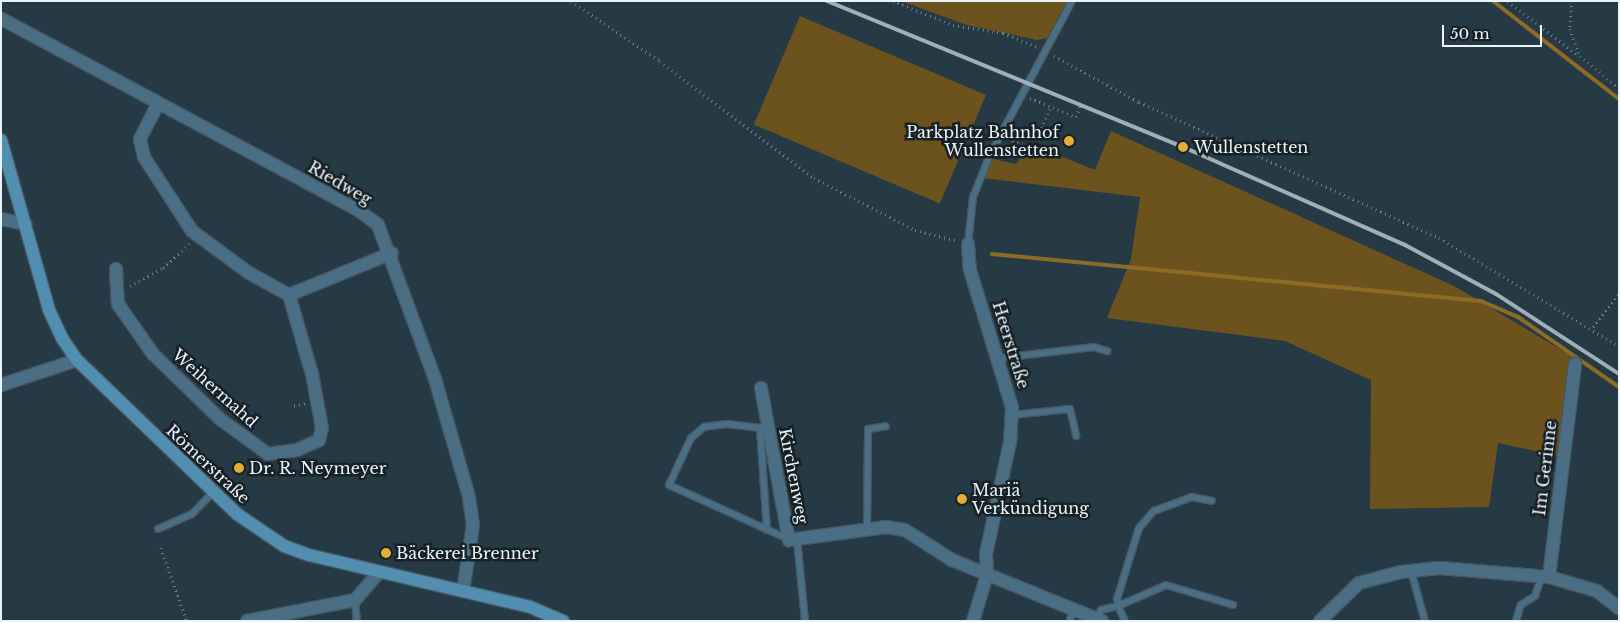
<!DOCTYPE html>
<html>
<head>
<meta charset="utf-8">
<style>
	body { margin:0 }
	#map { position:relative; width:1620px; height:622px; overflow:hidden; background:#263a45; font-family:"Libre Baskerville",serif }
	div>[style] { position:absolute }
	.green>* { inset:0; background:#6c531e; transform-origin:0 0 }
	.stream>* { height:4px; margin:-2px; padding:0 2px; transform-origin:2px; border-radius:2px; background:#8d6b24 }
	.path>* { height:2.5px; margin-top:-1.25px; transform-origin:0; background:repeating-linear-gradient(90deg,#70818b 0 1px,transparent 0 5px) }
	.roads { filter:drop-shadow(1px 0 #455862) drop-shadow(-1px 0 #455862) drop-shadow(0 1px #455862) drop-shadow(0 -1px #455862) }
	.service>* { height:6px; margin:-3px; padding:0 3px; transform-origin:3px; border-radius:3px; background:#4a6f85 }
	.minor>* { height:12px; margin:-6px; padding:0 6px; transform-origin:6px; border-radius:6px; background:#4a6f85 }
	.secondary>* { height:12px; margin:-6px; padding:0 6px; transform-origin:6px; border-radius:6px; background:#518eb0 }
	.rail>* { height:4px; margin:-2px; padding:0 2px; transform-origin:2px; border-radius:2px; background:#a0afb8 }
	.dots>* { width:14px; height:14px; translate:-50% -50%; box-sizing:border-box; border:2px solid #172025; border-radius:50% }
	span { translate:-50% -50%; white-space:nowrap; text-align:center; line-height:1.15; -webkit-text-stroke:5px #172025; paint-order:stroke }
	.poi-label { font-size:16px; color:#e9f5fc }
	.right { translate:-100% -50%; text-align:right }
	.left { translate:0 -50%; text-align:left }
	.street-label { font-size:16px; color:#e9f5fc }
	.frame { position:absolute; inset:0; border:2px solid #e9f5fc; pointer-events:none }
	.scale { position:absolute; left:1442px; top:25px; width:100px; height:22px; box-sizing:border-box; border:2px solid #e9f5fc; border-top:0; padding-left:6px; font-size:15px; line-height:18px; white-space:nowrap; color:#e9f5fc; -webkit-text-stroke:4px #172025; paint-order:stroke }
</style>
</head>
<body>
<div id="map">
	<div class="green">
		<div style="clip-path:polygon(901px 1px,1067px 1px,1047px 38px,1037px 40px,967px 25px)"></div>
		<div style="left:800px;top:16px;width:202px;height:118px;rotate:23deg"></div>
		<div style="clip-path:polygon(1111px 131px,1454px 286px,1575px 358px,1563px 457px,1498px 443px,1489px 507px,1370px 509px,1371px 380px,1285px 341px,1107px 318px,1131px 259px,1140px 197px,982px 178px,989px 158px,1016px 164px,1028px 148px,1038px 147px,1095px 170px)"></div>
	</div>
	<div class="stream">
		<div style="left:1493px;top:1px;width:160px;rotate:37.9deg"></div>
		<div style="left:992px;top:254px;width:491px;rotate:5.5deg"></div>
		<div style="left:1481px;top:301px;width:40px;rotate:23.4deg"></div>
		<div style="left:1518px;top:317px;width:123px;rotate:34.7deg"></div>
	</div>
	<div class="path">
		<div style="left:571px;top:1px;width:107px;rotate:34deg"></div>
		<div style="left:660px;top:61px;width:193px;rotate:37.2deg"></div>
		<div style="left:814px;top:178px;width:114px;rotate:27.2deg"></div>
		<div style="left:915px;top:230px;width:44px;rotate:14.3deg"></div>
		<div style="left:893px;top:1px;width:65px;rotate:21.8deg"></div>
		<div style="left:953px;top:25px;width:51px;rotate:9.1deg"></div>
		<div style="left:1003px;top:33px;width:38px;rotate:22deg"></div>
		<div style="left:1508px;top:1px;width:88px;rotate:37.6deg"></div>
		<div style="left:1572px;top:1px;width:28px;rotate:94deg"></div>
		<div style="left:1570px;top:29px;width:29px;rotate:70deg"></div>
		<div style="left:1580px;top:56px;width:50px;rotate:39.4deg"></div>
		<div style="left:1054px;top:56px;width:97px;rotate:28.4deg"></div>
		<div style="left:1139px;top:102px;width:329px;rotate:24.4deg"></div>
		<div style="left:1439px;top:238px;width:210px;rotate:31deg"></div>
		<div style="left:1030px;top:98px;width:50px;rotate:22.4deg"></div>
		<div style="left:1076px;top:117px;width:12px;rotate:-70deg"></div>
		<div style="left:1041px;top:128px;width:23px;rotate:-65deg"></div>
		<div style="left:1008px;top:139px;width:16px;rotate:22deg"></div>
		<div style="left:130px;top:286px;width:38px;rotate:-29deg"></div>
		<div style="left:163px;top:268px;width:37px;rotate:-43deg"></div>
		<div style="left:1593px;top:327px;width:42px;rotate:-51.8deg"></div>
		<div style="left:294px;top:406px;width:12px;rotate:-14deg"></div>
		<div style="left:161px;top:548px;width:77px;rotate:70.4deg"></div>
	</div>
	<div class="roads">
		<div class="service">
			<div style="left:968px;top:244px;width:47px;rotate:-83.9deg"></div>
			<div style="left:973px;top:197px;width:45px;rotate:-68deg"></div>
			<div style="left:990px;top:155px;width:174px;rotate:-62deg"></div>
			<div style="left:1000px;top:358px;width:95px;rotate:-6.7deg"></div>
			<div style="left:1094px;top:347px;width:14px;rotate:17deg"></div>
			<div style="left:1012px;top:415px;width:58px;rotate:-5.9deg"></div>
			<div style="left:1070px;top:409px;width:28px;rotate:77deg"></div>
			<div style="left:760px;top:428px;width:102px;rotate:86.1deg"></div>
			<div style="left:769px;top:429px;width:42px;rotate:-173.2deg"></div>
			<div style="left:727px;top:424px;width:23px;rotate:173deg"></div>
			<div style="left:704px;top:427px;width:17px;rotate:140deg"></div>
			<div style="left:691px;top:438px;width:52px;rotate:115.1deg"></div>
			<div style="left:669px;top:485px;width:131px;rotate:24.4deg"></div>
			<div style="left:158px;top:529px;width:37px;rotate:-24deg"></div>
			<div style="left:192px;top:514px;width:30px;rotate:-46deg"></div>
			<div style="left:867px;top:530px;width:101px;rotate:-89.4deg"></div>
			<div style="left:868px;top:429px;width:18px;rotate:-9deg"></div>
			<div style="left:797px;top:539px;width:82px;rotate:84.4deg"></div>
			<div style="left:1411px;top:571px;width:52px;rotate:74.4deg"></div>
			<div style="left:355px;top:600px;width:21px;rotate:85deg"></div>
			<div style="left:1120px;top:605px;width:7px;rotate:-117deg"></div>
			<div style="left:1117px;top:599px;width:74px;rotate:-72.8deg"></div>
			<div style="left:1139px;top:528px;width:23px;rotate:-49deg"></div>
			<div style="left:1154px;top:511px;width:40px;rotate:-20.2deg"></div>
			<div style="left:1192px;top:497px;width:20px;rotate:11deg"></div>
			<div style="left:1097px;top:618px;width:9px;rotate:-63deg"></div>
			<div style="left:1101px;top:610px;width:17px;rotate:-13deg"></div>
			<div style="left:1070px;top:621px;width:13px;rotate:-77deg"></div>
			<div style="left:1125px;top:621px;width:17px;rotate:-115deg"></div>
			<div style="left:1118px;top:606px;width:52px;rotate:-23.6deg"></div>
			<div style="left:1166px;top:585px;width:70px;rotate:16.6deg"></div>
			<div style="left:1516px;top:621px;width:17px;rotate:-73deg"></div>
			<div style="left:1521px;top:605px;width:17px;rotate:-33deg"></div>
			<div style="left:1535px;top:596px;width:21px;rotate:-71deg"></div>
		</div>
		<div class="minor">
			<div style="left:2px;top:19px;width:403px;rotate:28.2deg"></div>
			<div style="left:357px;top:209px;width:26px;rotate:37deg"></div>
			<div style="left:378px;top:225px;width:164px;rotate:69.7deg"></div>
			<div style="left:435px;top:379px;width:123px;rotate:73.9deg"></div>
			<div style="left:469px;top:497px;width:28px;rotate:82deg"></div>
			<div style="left:473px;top:525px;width:67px;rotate:98.6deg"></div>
			<div style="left:1px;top:219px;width:25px;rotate:11deg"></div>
			<div style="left:968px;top:244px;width:26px;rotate:86deg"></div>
			<div style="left:970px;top:270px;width:143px;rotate:73deg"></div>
			<div style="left:1012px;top:407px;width:35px;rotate:93deg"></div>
			<div style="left:1010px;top:442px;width:115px;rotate:102.1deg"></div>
			<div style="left:986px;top:554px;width:21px;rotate:87deg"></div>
			<div style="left:987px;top:575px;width:48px;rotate:106.9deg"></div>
			<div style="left:116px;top:269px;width:35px;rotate:87deg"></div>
			<div style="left:118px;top:304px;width:61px;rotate:55deg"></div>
			<div style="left:153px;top:354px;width:93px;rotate:44.1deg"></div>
			<div style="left:220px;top:419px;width:59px;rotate:36.1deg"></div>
			<div style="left:268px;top:454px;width:29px;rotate:-8deg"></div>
			<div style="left:297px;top:450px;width:24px;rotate:-24deg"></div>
			<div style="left:319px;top:440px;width:12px;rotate:-76deg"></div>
			<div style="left:322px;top:428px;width:55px;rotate:-100.5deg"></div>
			<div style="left:312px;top:374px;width:82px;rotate:-106.2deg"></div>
			<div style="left:289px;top:295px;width:46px;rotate:-151.2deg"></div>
			<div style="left:249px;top:273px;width:71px;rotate:-143.6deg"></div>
			<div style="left:192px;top:231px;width:88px;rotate:-123deg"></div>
			<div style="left:144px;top:157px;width:18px;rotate:-103deg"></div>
			<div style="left:140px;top:139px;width:39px;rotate:-63deg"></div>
			<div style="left:289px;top:295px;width:111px;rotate:-22.2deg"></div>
			<div style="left:1px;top:385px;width:80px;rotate:-18.2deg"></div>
			<div style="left:761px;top:388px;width:155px;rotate:79.6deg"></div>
			<div style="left:789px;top:540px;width:98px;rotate:-7.6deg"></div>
			<div style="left:886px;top:527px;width:19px;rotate:9deg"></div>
			<div style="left:905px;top:530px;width:56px;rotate:32.6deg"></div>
			<div style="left:952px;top:560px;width:162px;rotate:22.1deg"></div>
			<div style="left:1549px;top:577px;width:215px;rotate:-83deg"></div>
			<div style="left:247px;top:621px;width:110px;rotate:-11deg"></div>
			<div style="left:355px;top:600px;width:37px;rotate:-49deg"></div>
			<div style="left:1320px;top:621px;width:54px;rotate:-44.3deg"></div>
			<div style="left:1359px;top:583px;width:43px;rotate:-14.7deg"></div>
			<div style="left:1401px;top:572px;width:39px;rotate:-6deg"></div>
			<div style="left:1440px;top:568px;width:109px;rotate:4.7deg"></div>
			<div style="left:1549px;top:577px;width:50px;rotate:16.3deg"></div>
			<div style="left:1597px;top:591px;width:28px;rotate:38deg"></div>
		</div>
		<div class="secondary">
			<div style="left:1px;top:140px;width:177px;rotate:74.2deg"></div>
			<div style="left:49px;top:310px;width:31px;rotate:65deg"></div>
			<div style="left:62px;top:338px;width:27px;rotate:56deg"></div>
			<div style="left:77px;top:360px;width:222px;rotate:43.9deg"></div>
			<div style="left:237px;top:514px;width:57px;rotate:34.2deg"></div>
			<div style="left:284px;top:546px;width:27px;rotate:20deg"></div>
			<div style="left:309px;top:555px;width:227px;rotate:13.2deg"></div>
			<div style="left:530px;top:607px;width:36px;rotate:23deg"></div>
		</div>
	</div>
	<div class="rail">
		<div style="left:827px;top:1px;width:385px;rotate:22.3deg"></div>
		<div style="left:1183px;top:147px;width:243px;rotate:23.8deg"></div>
		<div style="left:1405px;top:245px;width:103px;rotate:28.3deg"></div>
		<div style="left:1496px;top:294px;width:147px;rotate:33deg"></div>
	</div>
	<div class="dots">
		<div style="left:1069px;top:141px;background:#e4ae35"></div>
		<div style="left:1183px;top:147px;background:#e4ae35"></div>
		<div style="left:239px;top:468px;background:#e4ae35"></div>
		<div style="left:962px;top:499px;background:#e4ae35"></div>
		<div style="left:386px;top:553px;background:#e4ae35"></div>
	</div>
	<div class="poi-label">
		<span class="right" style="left:1059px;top:141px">Parkplatz Bahnhof<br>Wullenstetten</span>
		<span class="left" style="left:1194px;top:147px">Wullenstetten</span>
		<span class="left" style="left:249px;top:468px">Dr. R. Neymeyer</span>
		<span class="left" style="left:972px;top:499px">Mariä<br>Verkündigung</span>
		<span class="left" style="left:396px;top:553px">Bäckerei Brenner</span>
	</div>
	<div class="street-label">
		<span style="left:340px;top:183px;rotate:30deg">Riedweg</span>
		<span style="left:1011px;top:345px;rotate:73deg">Heerstraße</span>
		<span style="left:215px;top:388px;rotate:42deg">Weihermahd</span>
		<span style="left:208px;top:464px;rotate:43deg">Römerstraße</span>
		<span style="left:1545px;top:468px;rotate:-83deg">Im Gerinne</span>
		<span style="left:794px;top:476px;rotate:79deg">Kirchenweg</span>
	</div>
	<div class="frame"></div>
	<div class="scale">50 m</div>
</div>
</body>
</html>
